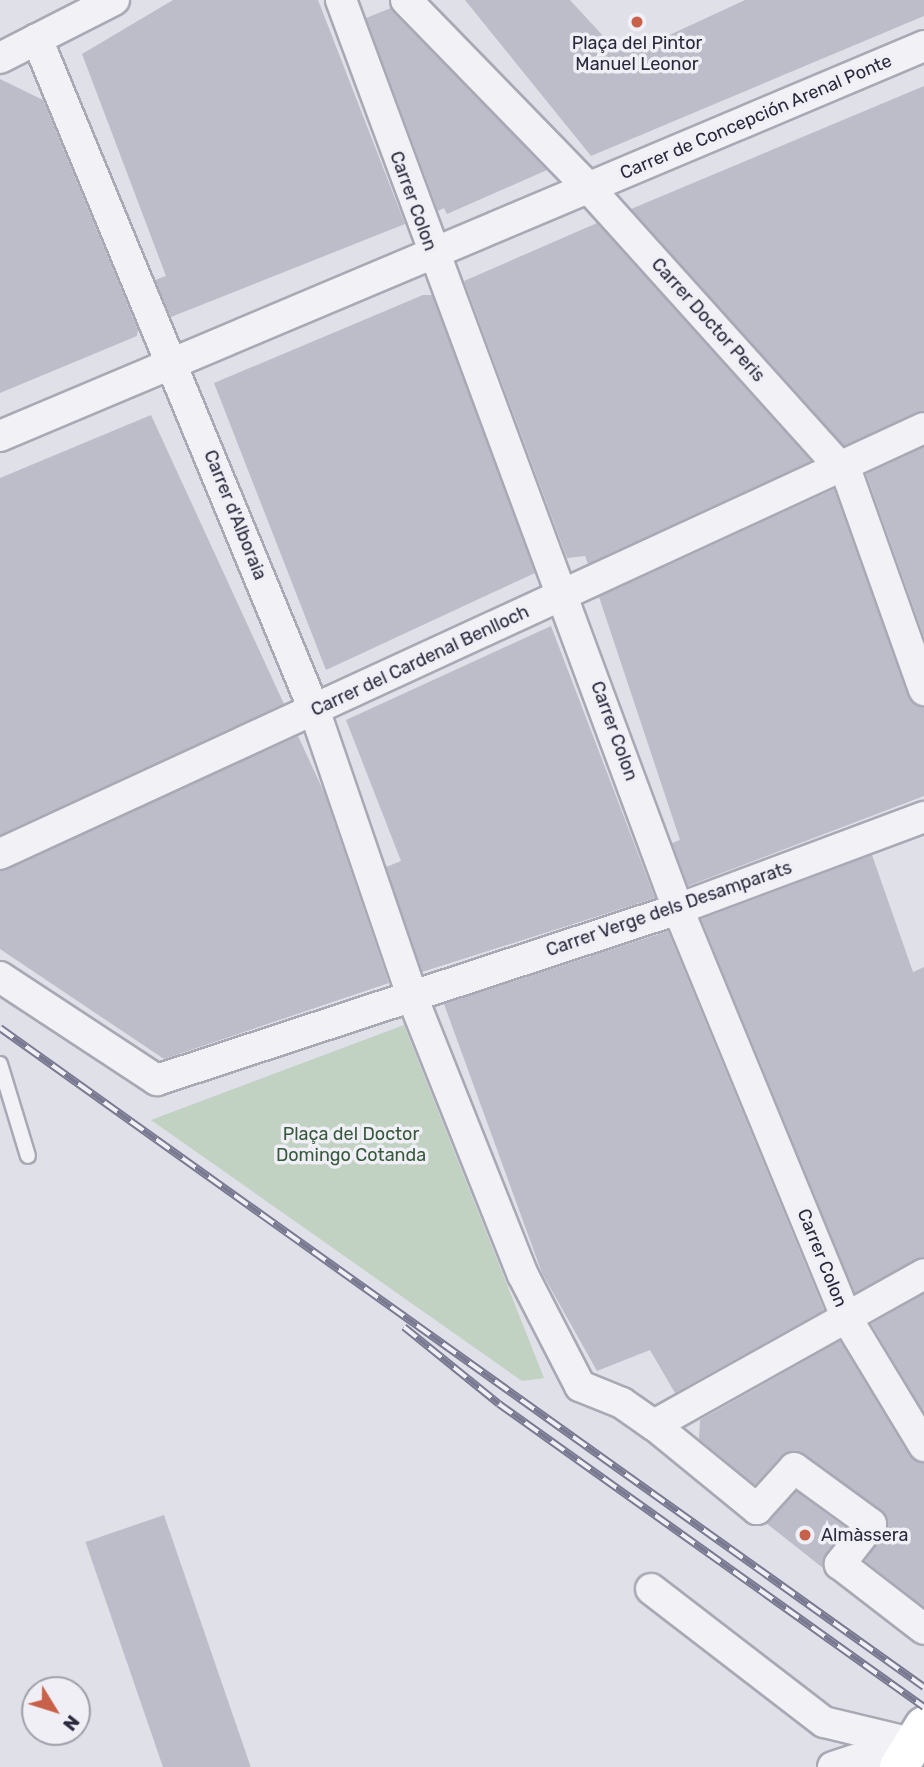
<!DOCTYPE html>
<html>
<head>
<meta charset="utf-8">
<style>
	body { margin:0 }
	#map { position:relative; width:924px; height:1767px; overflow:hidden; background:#dfe0e8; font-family:Rubik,sans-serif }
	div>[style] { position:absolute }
	.green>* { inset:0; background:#c1d1c2 }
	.building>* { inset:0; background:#bdbdca; transform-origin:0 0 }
	.roads { filter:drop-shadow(2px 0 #a8a9b5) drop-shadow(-2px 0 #a8a9b5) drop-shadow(0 2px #a8a9b5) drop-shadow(0 -2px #a8a9b5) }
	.lane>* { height:14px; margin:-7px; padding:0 7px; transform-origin:7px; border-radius:7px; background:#f2f2f6 }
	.street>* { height:30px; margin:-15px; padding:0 15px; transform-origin:15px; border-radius:15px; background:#f2f2f6 }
	.secondary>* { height:38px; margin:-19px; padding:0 19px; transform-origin:19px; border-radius:19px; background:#fff }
	.rail>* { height:8px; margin-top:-4px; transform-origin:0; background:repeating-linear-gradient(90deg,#efeff5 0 16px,#797a91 0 32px); box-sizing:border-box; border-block:2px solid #797a91 }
	.dots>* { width:19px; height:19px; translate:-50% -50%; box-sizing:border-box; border:4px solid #efeff5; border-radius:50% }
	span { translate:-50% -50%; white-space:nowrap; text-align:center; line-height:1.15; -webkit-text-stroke:7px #efeff5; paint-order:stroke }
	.poi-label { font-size:18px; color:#29293e }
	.left { translate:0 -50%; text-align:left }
	.street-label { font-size:18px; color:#29293e }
	.park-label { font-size:18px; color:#37593c }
	.north { position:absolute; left:21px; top:1676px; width:70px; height:70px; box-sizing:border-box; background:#efeff5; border:2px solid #a0a0ac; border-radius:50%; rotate:128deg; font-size:19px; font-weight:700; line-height:28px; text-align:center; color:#29293e }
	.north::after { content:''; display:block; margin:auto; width:24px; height:32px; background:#c86149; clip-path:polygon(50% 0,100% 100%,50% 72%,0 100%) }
</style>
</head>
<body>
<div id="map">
	<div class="green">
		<div style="clip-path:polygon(404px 1025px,544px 1378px,522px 1381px,151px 1120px)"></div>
	</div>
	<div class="building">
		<div style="clip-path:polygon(173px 0,318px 0,405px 224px,171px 317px,155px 280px,166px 276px,82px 54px)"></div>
		<div style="clip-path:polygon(465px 0,570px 0,617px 51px,650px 44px,745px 0,924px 0,924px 16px,591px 156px)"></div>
		<div style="clip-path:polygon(391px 8px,393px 12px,547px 170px,447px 214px,444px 208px,438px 211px,366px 18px)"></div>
		<div style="clip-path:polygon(0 79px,43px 100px,138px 330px,137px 336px,0 393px)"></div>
		<div style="clip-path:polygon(924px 86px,924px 411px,844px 446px,631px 209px)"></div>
		<div style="clip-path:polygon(597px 223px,811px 461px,588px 564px,585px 556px,567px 558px,464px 281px)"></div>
		<div style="clip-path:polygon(423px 295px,432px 295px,535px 573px,326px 670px,214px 383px)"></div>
		<div style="clip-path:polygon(151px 415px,284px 704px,0 835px,0 478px)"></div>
		<div style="clip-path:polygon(924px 447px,924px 637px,866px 474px)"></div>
		<div style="clip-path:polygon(834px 489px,908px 696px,924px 707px,924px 796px,688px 886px,672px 843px,680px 840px,599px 597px)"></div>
		<div style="clip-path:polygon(551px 626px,655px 898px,422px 972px,386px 867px,401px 861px,346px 720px)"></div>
		<div style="clip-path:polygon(298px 736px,324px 792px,389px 983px,164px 1059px,0 949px,0 871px)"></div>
		<div style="clip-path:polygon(872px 855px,913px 972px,924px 967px,924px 1257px,855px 1293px,701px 919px)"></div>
		<div style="clip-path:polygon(668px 931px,824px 1310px,675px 1393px,650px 1350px,597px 1371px,542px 1273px,444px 1004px)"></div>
		<div style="clip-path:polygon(924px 1294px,924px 1412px,871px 1324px)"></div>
		<div style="clip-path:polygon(840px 1341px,909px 1455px,924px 1463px,924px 1607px,865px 1561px,888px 1527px,881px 1510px,797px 1451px,781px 1456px,755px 1485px,699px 1439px,700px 1420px)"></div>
		<div style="clip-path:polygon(796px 1491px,846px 1528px,826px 1554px,823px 1568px,766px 1523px)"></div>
		<div style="left:164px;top:1515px;width:266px;height:83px;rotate:71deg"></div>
	</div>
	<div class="roads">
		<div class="lane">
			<div style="left:0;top:1064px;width:96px;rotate:73.1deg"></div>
		</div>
		<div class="street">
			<div style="left:341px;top:0;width:969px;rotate:69.66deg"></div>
			<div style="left:678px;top:909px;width:441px;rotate:67.6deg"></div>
			<div style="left:846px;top:1317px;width:151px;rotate:58.8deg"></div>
			<div style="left:406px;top:0;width:261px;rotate:45.8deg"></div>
			<div style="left:588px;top:187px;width:377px;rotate:48deg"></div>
			<div style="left:840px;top:467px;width:4px;rotate:-27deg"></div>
			<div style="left:844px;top:465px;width:239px;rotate:70.4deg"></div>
			<div style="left:37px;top:39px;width:728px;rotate:67.56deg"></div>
			<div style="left:315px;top:712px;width:303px;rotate:71.1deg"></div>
			<div style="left:413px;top:999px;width:297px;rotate:68.3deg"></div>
			<div style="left:523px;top:1275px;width:125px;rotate:62.8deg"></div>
			<div style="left:580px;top:1386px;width:45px;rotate:22deg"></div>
			<div style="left:622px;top:1403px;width:39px;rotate:35deg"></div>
			<div style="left:654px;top:1425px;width:133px;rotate:39.2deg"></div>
			<div style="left:757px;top:1509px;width:55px;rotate:-47.9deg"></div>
			<div style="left:794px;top:1468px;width:95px;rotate:36deg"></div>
			<div style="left:871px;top:1524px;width:51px;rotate:127.8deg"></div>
			<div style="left:840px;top:1564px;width:106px;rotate:37.7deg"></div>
			<div style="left:0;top:58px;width:128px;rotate:-27deg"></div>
			<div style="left:0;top:436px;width:1003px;rotate:-22.88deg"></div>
			<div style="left:0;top:854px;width:1017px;rotate:-24.75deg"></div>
			<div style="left:0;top:977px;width:188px;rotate:33.3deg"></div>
			<div style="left:157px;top:1080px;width:548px;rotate:-18.17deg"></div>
			<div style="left:678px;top:909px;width:263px;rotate:-20.5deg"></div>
			<div style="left:654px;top:1425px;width:309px;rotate:-29.2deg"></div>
			<div style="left:651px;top:1589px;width:218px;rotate:37.6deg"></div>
			<div style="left:824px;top:1722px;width:103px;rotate:13.5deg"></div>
			<div style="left:833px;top:1767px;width:83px;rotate:-18.2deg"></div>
		</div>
		<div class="secondary">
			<div style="left:899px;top:1767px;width:48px;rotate:-58.6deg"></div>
		</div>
	</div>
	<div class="rail">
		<div style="left:0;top:1028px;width:1135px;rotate:35.5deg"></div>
		<div style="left:404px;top:1327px;width:122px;rotate:39deg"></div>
		<div style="left:499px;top:1404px;width:522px;rotate:35.49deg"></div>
	</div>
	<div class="dots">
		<div style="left:637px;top:22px;background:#c86149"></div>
		<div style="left:805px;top:1535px;background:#c86149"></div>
	</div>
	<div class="poi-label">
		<span style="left:637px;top:54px">Plaça del Pintor<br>Manuel Leonor</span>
		<span class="left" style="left:821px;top:1535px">Almàssera</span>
	</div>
	<div class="street-label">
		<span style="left:756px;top:117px;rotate:-23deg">Carrer de Concepción Arenal Ponte</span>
		<span style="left:413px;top:201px;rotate:70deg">Carrer Colon</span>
		<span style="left:708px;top:320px;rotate:48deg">Carrer Doctor Peris</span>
		<span style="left:235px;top:515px;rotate:68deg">Carrer d'Alboraia</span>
		<span style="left:420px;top:661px;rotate:-25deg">Carrer del Cardenal Benlloch</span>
		<span style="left:614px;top:731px;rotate:70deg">Carrer Colon</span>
		<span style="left:669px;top:909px;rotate:-19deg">Carrer Verge dels Desamparats</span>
		<span style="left:822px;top:1258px;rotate:68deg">Carrer Colon</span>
	</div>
	<div class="park-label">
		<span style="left:351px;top:1145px">Plaça del Doctor<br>Domingo Cotanda</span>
	</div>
	<div class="north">N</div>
</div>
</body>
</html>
